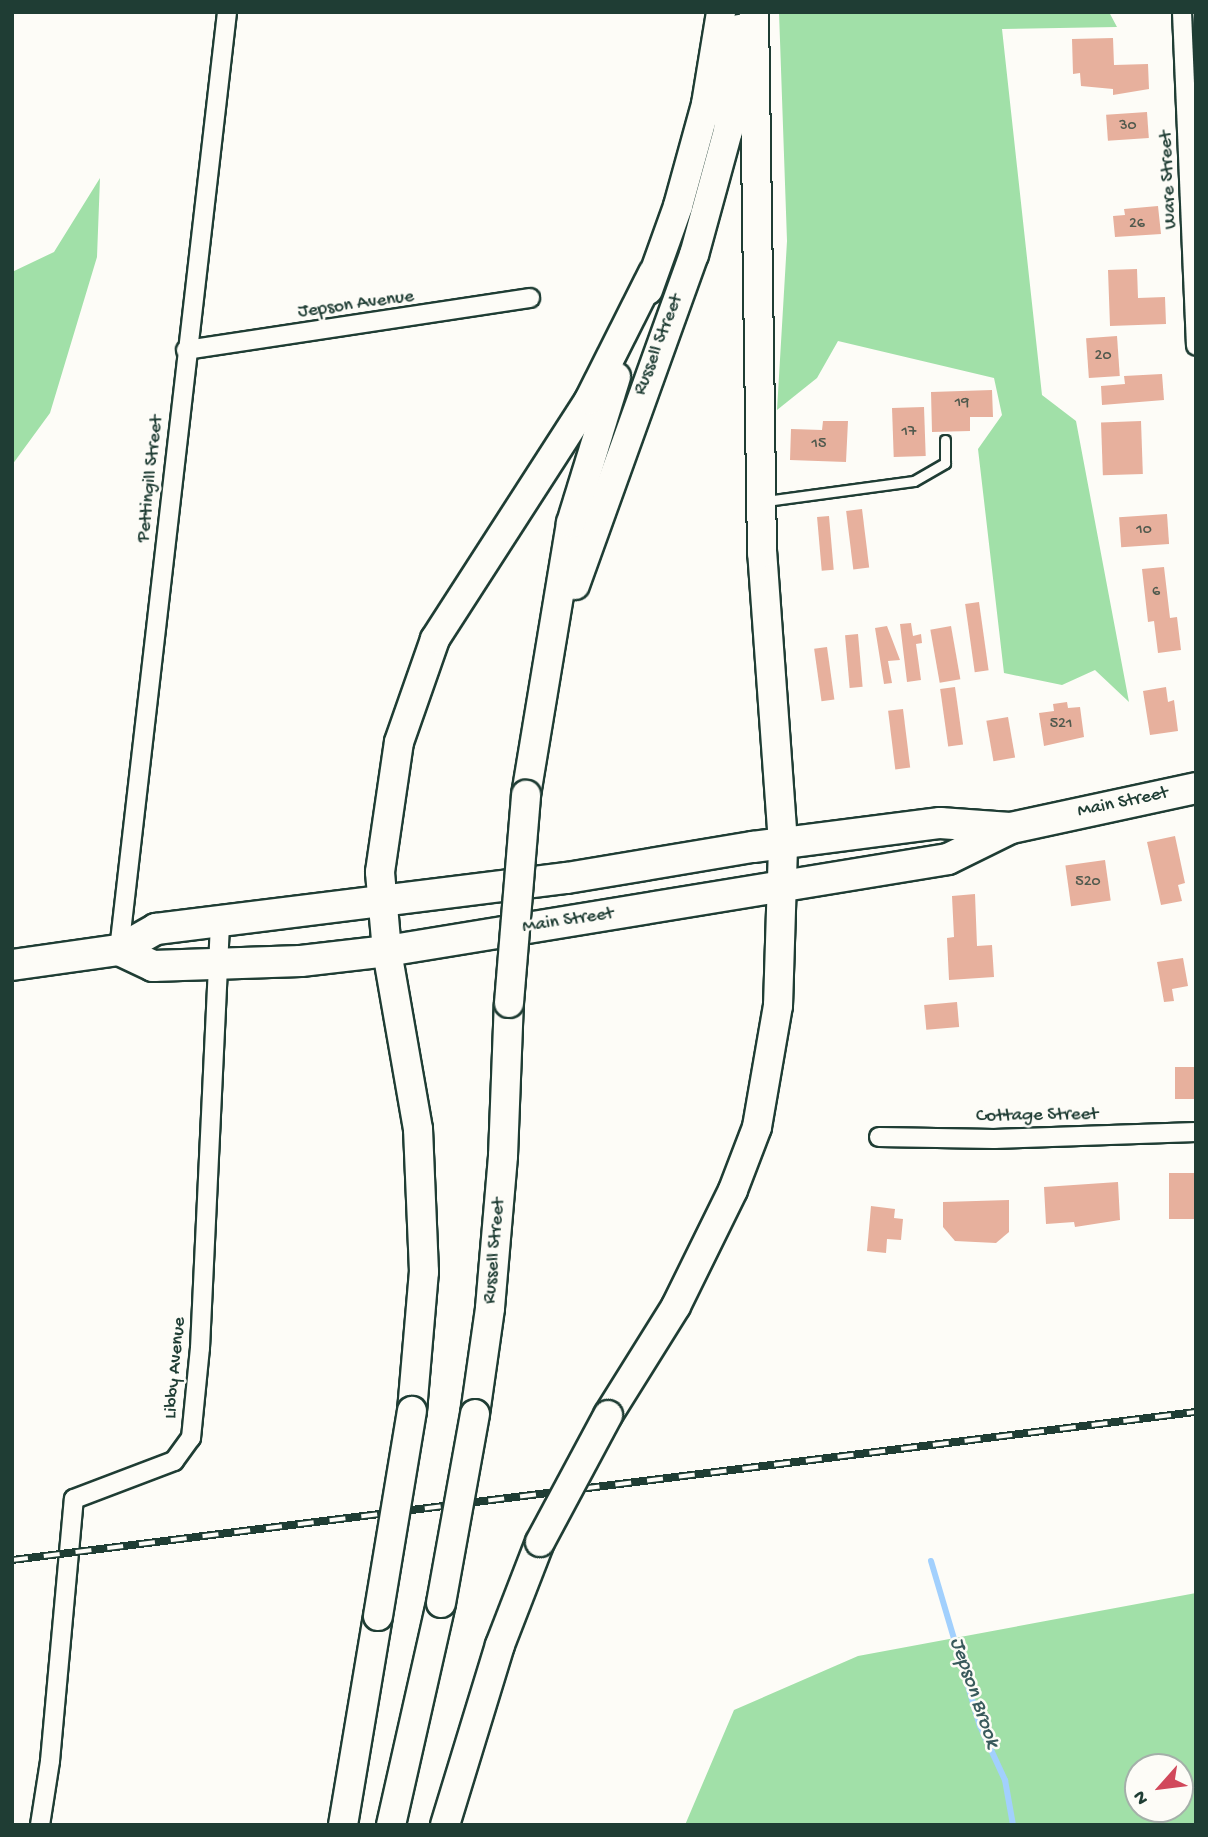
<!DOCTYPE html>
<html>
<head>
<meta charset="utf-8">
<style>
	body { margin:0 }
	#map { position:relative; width:1208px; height:1837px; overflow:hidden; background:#fdfcf7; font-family:"Gochi Hand",sans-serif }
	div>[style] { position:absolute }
	.green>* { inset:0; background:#a1e0a8 }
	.stream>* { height:6px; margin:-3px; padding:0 3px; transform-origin:3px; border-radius:3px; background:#a2d0fd }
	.building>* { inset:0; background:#e7b09d; transform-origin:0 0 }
	.roads { filter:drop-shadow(2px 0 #1f3d34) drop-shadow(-2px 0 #1f3d34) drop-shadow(0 2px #1f3d34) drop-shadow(0 -2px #1f3d34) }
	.service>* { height:9px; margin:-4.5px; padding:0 4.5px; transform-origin:4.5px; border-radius:4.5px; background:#fdfcf7 }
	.minor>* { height:18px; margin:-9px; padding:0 9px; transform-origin:9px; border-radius:9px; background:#fdfcf7 }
	.primary>* { height:28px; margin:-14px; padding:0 14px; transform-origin:14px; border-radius:14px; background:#fdfcf7 }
	.trunk>* { height:30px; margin:-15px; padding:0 15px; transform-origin:15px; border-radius:15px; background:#fdfcf7 }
	.rail>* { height:8px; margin-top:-4px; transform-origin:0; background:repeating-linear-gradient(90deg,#fdfcf7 0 16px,#1f3d34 0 32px); box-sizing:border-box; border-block:2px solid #1f3d34 }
	.bridges { filter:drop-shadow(2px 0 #1f3d34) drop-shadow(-2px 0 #1f3d34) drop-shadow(0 2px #1f3d34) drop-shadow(0 -2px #1f3d34) }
	.primary-bridge>* { height:28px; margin:-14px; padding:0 14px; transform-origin:14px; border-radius:14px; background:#fdfcf7 }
	span { translate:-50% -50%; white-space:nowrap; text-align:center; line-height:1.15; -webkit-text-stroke:5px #fdfcf7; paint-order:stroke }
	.number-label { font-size:16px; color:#515a4e }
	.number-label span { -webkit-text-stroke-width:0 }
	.street-label { font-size:19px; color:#1f3d34 }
	.water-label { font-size:21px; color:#395a5c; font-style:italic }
	.frame { position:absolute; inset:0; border:14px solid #1f3d34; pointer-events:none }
	.north { position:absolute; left:1124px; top:1753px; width:70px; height:70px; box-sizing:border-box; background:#fdfcf7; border:2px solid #a4b0a9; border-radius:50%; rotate:242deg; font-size:19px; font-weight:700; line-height:28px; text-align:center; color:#1f3d34 }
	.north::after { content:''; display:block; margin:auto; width:24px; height:32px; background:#d1495b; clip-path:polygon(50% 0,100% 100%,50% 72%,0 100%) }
</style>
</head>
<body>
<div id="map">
	<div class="green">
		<div style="clip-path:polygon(779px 12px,1109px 12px,1117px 27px,1002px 29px,1042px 395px,1076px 421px,1129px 702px,1095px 670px,1062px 685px,1004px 673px,978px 449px,1002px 415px,994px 378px,838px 341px,817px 378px,777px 410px,787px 241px)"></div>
		<div style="clip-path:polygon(100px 178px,97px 257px,50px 413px,12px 465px,12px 272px,54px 252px)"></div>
		<div style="clip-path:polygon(evenodd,1196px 1593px,1196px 1825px,685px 1825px,734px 1710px,858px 1656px,1196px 1593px,1138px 1767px,1180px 1767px,1180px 1809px,1138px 1809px,1138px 1767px)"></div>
	</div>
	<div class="stream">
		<div style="left:931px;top:1561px;width:172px;rotate:73.5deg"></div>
		<div style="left:980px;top:1726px;width:60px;rotate:65.2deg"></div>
		<div style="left:1005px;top:1780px;width:46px;rotate:79.9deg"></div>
	</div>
	<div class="building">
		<div style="clip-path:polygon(1113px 38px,1114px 65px,1148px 64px,1149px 89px,1113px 95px,1113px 89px,1081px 86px,1080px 73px,1073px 74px,1072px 39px)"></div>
		<div style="left:1147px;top:112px;width:26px;height:41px;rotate:86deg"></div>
		<div style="clip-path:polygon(1158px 206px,1161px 234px,1115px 237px,1113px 216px,1125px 215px,1124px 209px)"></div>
		<div style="clip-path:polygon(1137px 269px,1138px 298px,1165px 297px,1166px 324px,1110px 326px,1108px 270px)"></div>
		<div style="left:1117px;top:336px;width:40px;height:31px;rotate:86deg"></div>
		<div style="clip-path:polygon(1162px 374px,1164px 400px,1102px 405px,1101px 386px,1125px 384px,1124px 376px)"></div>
		<div style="clip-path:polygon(992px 390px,993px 417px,970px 417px,970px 431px,932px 432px,931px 392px)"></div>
		<div style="left:924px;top:407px;width:49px;height:32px;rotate:88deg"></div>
		<div style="clip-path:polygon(823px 421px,848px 421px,846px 462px,790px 460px,791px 429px,822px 430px)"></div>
		<div style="left:1141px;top:421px;width:53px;height:40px;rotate:88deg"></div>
		<div style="left:862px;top:509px;width:59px;height:16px;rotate:83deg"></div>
		<div style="left:1167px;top:514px;width:30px;height:48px;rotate:86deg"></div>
		<div style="left:829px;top:516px;width:54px;height:12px;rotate:85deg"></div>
		<div style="clip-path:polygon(1164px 567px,1170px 618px,1177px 617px,1181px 650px,1158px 653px,1154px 621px,1148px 622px,1142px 569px)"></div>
		<div style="left:979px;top:602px;width:69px;height:14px;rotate:82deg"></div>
		<div style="clip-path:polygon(911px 623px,913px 636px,921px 634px,922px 643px,916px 644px,921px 680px,907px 682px,900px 624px)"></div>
		<div style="clip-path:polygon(887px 626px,900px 660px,888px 661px,892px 683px,884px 684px,875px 628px)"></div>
		<div style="left:951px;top:626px;width:54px;height:21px;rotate:80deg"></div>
		<div style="left:858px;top:634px;width:53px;height:13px;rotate:85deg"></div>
		<div style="left:827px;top:647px;width:53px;height:13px;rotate:82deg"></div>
		<div style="left:955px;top:687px;width:58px;height:15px;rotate:82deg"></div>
		<div style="clip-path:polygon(1166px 687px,1168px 702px,1174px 700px,1178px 731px,1150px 735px,1143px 691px)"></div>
		<div style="clip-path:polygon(1067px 702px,1068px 708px,1080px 707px,1084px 737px,1044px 746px,1039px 713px,1054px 711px,1053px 704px)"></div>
		<div style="left:903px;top:709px;width:59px;height:15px;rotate:83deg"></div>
		<div style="left:1008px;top:717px;width:41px;height:22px;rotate:80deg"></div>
		<div style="clip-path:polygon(1175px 836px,1185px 883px,1178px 885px,1182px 901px,1161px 905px,1147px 842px)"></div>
		<div style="left:1105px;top:860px;width:41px;height:40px;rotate:82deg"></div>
		<div style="clip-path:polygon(975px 894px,977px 946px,992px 945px,994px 977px,949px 980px,947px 938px,954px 937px,952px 896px)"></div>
		<div style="clip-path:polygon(1183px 958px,1188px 986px,1172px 989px,1174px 1001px,1164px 1002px,1157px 962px)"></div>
		<div style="left:957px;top:1002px;width:25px;height:33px;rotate:85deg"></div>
		<div style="left:1196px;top:1067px;width:32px;height:21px;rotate:90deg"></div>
		<div style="left:1196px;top:1173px;width:46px;height:27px;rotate:90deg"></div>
		<div style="clip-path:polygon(1118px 1182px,1120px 1220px,1075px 1227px,1074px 1222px,1046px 1224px,1044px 1187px)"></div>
		<div style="clip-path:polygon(1009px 1200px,1009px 1232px,996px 1243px,955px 1241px,943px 1227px,943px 1202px)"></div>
		<div style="clip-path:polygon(871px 1206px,895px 1209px,894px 1218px,903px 1219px,901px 1240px,887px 1239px,886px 1253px,867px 1251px)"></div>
	</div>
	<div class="roads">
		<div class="service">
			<div style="left:766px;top:501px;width:149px;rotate:-7.7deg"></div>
			<div style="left:914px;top:481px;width:36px;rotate:-30deg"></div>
			<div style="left:945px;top:463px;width:23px;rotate:-90deg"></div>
		</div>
		<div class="minor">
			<div style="left:1182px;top:12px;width:334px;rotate:87.6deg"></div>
			<div style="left:186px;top:350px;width:348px;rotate:-8.6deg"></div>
			<div style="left:119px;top:950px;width:944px;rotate:-83.43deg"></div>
			<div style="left:879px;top:1137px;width:115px;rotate:1deg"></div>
			<div style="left:994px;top:1139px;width:202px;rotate:-2deg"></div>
			<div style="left:40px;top:1825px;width:65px;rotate:-81.1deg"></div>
			<div style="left:50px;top:1761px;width:263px;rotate:-84.8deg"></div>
			<div style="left:74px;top:1499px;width:107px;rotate:-20.8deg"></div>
			<div style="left:174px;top:1461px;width:29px;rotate:-54deg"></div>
			<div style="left:191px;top:1438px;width:90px;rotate:-84.3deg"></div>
			<div style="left:200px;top:1348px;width:425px;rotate:-87.3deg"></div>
		</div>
		<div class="primary">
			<div style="left:648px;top:290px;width:89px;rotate:-70.3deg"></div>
			<div style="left:678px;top:206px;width:106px;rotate:-74.6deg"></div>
			<div style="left:706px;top:104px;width:93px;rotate:-80.7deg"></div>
			<div style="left:575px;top:585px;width:351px;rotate:-70.2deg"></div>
			<div style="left:694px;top:255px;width:129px;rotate:-74.7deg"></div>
			<div style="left:728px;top:131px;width:103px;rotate:-83.3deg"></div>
			<div style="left:526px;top:795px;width:276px;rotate:-80.6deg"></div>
			<div style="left:571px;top:523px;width:153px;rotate:-72.9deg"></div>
			<div style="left:412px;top:1411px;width:140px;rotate:-85.1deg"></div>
			<div style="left:424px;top:1272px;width:143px;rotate:-92.4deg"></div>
			<div style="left:418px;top:1129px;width:181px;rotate:-99.9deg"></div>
			<div style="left:387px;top:951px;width:79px;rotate:-95.1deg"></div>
			<div style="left:380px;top:872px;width:131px;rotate:-81.7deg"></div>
			<div style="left:399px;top:742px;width:109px;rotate:-70.7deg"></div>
			<div style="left:435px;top:639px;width:284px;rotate:-57.2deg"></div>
			<div style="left:589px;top:400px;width:142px;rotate:-63.3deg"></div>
			<div style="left:475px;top:1414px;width:107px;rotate:-81.9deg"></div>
			<div style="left:490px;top:1308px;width:153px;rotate:-85.1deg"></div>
			<div style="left:503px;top:1156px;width:153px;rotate:-87.8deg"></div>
			<div style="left:608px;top:1415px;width:128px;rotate:-58deg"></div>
			<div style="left:676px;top:1306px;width:129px;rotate:-63.8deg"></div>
			<div style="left:733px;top:1190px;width:67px;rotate:-69.1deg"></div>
			<div style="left:757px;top:1127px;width:123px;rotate:-80.2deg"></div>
			<div style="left:778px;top:1006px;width:163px;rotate:-88.2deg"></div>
			<div style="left:783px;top:843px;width:291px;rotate:-94.1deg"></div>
			<div style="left:762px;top:553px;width:541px;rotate:-90.85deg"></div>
			<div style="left:343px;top:1825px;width:212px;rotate:-80.5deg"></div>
			<div style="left:391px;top:1825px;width:228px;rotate:-77.3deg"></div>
			<div style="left:445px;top:1825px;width:188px;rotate:-73deg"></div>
			<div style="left:500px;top:1645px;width:110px;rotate:-68.8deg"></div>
		</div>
		<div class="trunk">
			<div style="left:119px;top:950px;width:38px;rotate:25deg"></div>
			<div style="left:153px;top:966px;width:148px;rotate:-1.9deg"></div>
			<div style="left:301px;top:961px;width:87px;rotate:-6.6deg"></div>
			<div style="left:387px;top:951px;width:568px;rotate:-9.31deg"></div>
			<div style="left:948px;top:859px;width:70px;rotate:-26.2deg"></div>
			<div style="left:1011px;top:828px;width:189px;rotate:-12.2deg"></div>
			<div style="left:12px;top:965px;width:108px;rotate:-8deg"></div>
			<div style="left:119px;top:950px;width:43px;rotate:-29.6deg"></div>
			<div style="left:156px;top:929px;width:414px;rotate:-7.1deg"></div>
			<div style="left:567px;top:878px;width:189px;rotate:-9.5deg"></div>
			<div style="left:753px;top:847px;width:189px;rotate:-7.3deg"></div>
			<div style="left:940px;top:823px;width:70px;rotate:4.1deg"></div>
		</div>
	</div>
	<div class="rail">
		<div style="left:12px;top:1560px;width:1193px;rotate:-7.13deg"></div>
	</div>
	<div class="bridges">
		<div class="primary-bridge">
			<div style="left:509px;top:1003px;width:209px;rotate:-85.3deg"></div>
			<div style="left:540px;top:1542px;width:144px;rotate:-61.8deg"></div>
			<div style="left:441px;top:1603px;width:192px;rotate:-79.8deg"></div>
			<div style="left:378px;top:1616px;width:208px;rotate:-80.6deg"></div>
		</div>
	</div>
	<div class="number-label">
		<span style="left:1128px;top:127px">30</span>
		<span style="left:1137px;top:225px">26</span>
		<span style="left:1103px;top:357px">20</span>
		<span style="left:962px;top:404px">19</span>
		<span style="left:909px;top:433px">17</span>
		<span style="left:819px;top:445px">15</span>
		<span style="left:1144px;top:531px">10</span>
		<span style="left:1156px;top:593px">6</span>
		<span style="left:1061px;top:725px">521</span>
		<span style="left:1088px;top:883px">520</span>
	</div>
	<div class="street-label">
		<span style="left:1169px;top:180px;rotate:-93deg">Ware Street</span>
		<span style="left:356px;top:305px;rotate:-8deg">Jepson Avenue</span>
		<span style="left:659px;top:345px;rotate:-69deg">Russell Street</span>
		<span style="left:151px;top:479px;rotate:-84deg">Pettingill Street</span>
		<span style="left:1123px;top:803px;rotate:-12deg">Main Street</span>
		<span style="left:568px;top:921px;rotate:-9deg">Main Street</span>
		<span style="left:1037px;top:1116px;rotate:-1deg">Cottage Street</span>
		<span style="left:495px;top:1251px;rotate:-85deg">Russell Street</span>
		<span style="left:176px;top:1368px;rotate:-85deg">Libby Avenue</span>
	</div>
	<div class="water-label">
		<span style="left:973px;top:1693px;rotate:71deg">Jepson Brook</span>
	</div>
	<div class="frame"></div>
	<div class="north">N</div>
</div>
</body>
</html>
